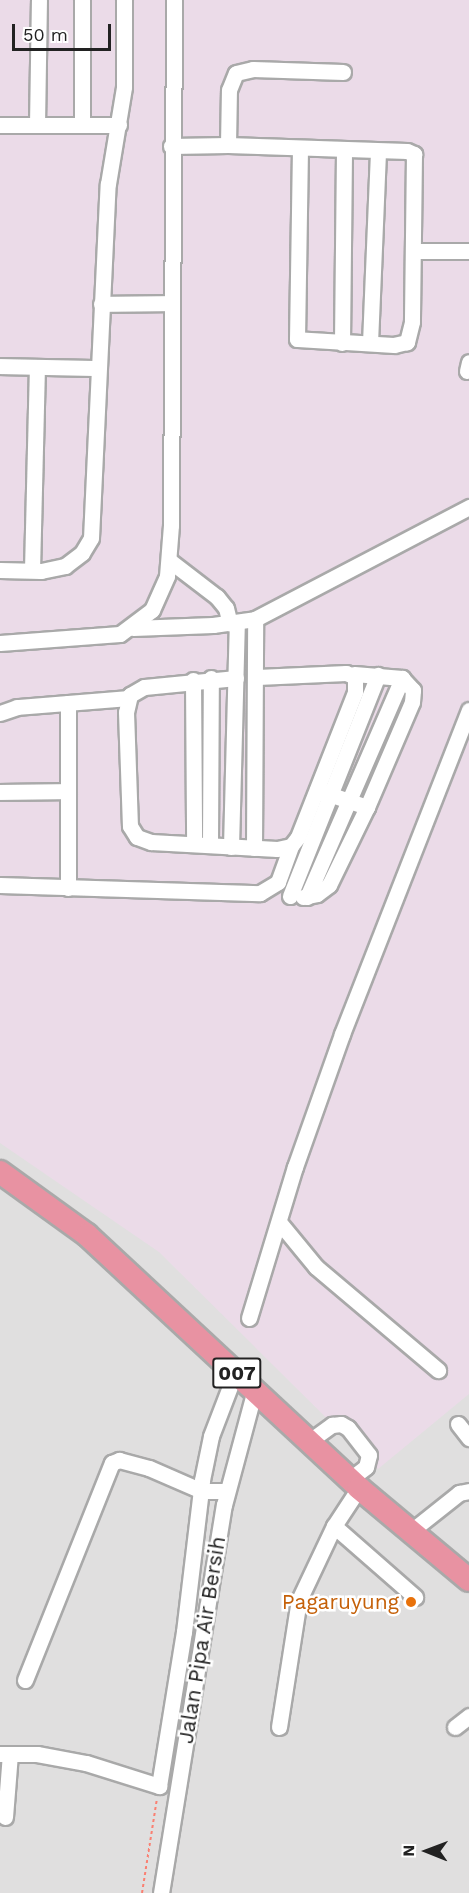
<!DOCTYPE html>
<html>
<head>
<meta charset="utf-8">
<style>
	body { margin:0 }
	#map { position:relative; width:469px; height:1893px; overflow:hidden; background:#f2efe9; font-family:"Work Sans",sans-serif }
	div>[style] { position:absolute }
	.residential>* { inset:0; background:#e0dfdf; transform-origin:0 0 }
	.industrial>* { inset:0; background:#ebdbe8 }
	.path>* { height:2px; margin-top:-1px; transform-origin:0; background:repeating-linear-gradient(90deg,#fa8072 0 3px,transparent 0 6px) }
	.roads { filter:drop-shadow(2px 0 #a9a9a9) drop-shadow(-2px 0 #a9a9a9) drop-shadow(0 2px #a9a9a9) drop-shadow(0 -2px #a9a9a9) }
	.minor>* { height:15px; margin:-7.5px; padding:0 7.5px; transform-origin:7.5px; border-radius:7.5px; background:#fff }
	.highway>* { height:22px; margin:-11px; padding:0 11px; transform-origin:11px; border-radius:11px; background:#e892a2 }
	.dots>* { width:16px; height:16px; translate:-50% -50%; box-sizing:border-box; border:3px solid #fff; border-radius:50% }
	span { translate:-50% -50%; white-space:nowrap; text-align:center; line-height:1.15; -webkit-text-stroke:5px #fff; paint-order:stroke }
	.shield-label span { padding:2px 4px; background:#fff; border:2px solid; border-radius:4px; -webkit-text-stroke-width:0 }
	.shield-label { font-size:20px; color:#222; font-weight:700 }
	.food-label { font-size:21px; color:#c56008 }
	.right { translate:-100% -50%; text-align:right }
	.street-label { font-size:21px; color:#222 }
	.north { position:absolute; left:397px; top:1821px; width:60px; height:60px; -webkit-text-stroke:4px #fff; paint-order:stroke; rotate:271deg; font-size:16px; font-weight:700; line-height:24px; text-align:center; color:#222 }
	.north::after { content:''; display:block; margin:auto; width:21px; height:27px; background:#222; clip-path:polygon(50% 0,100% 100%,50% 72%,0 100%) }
	.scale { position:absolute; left:12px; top:24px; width:99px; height:27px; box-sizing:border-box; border:3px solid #222; border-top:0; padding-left:8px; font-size:18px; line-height:21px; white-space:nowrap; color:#222; -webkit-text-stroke:4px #fff; paint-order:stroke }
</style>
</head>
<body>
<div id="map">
	<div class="residential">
		<div style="left:0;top:0;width:469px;height:1893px"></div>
	</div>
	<div class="industrial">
		<div style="clip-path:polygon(0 0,469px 0,469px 1394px,378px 1469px,159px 1252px,0 1143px)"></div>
	</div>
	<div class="path">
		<div style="left:142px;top:1893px;width:96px;rotate:-81deg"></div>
	</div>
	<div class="roads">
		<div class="minor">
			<div style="left:0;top:125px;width:119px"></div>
			<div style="left:37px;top:125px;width:125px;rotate:-89.1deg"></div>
			<div style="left:82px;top:125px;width:125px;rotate:-90deg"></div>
			<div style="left:228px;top:145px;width:55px;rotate:-89deg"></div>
			<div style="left:229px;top:90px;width:18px;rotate:-68deg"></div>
			<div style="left:236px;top:73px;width:17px;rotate:-13deg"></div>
			<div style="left:253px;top:69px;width:90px;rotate:1.9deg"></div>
			<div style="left:171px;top:146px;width:57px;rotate:-1deg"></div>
			<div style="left:228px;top:145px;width:179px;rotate:1.9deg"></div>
			<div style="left:407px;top:151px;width:8px;rotate:23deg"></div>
			<div style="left:414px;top:154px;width:168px;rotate:90.7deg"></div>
			<div style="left:412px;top:322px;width:21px;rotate:104deg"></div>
			<div style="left:407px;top:342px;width:13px;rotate:167deg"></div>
			<div style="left:394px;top:345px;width:97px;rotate:-176.5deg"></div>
			<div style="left:297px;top:339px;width:190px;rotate:-89.1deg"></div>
			<div style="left:414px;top:251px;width:55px"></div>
			<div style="left:101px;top:304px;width:70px;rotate:-0.8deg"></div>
			<div style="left:342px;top:343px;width:193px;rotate:-89.4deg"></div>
			<div style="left:370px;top:343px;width:192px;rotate:-87.6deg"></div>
			<div style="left:0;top:366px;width:98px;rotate:1.2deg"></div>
			<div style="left:467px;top:371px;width:9px;rotate:-77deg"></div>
			<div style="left:170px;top:561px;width:59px;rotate:37.5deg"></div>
			<div style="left:217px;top:597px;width:14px;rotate:51deg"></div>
			<div style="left:226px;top:608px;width:16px;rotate:76deg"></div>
			<div style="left:0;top:570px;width:41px;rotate:1.4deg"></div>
			<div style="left:41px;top:571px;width:25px;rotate:-12deg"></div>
			<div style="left:65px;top:566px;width:21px;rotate:-37deg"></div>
			<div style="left:82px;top:553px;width:17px;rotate:-59deg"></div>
			<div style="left:91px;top:538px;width:354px;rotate:-87.3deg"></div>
			<div style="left:108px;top:184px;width:98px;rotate:-80.6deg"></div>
			<div style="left:124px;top:87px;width:87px;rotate:-90deg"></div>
			<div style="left:32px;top:570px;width:203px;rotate:-88.6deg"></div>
			<div style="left:133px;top:628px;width:80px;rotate:-2.1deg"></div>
			<div style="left:213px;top:625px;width:42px;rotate:-8.1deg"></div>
			<div style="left:255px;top:619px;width:242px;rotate:-27.6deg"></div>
			<div style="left:0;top:643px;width:120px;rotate:-4.3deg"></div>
			<div style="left:120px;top:634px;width:40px;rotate:-37deg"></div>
			<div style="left:152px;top:610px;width:37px;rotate:-66deg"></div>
			<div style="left:167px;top:576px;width:51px;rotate:-85.5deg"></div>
			<div style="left:171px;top:525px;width:525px;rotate:-89.67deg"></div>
			<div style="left:236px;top:678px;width:92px;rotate:174.4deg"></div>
			<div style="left:144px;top:687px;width:16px;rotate:150deg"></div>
			<div style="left:130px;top:695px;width:17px;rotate:103deg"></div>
			<div style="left:126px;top:712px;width:114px;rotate:88deg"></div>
			<div style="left:130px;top:826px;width:13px;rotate:58deg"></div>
			<div style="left:137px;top:837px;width:15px;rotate:20deg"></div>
			<div style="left:151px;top:842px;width:126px;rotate:3.2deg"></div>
			<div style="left:277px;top:849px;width:14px;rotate:-12deg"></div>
			<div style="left:291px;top:846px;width:11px;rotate:-52deg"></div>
			<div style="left:298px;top:837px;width:156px;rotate:-68.5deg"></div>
			<div style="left:355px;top:692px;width:15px;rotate:-90deg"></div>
			<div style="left:355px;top:677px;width:10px;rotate:-156deg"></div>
			<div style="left:346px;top:673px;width:89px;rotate:177.4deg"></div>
			<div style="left:193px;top:680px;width:162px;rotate:89.6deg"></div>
			<div style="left:0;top:713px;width:18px;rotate:-19deg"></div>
			<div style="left:17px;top:707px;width:111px;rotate:-4.6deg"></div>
			<div style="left:317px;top:790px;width:53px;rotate:18.8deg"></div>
			<div style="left:367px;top:807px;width:114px;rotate:-66.8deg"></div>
			<div style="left:412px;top:702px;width:12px;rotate:-85deg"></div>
			<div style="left:413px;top:690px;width:16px;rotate:-133deg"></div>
			<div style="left:402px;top:678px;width:48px;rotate:-175.2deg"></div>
			<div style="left:0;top:792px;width:68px;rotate:-0.8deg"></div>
			<div style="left:210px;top:844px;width:166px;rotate:-89.7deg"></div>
			<div style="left:231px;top:847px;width:224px;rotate:-88.5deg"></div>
			<div style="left:254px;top:848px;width:229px;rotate:-89.7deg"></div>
			<div style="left:0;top:885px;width:260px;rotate:1.8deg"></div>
			<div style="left:260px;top:893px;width:21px;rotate:-31deg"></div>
			<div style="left:278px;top:882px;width:38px;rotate:-70deg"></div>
			<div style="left:68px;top:888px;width:185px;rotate:-90deg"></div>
			<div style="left:290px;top:896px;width:238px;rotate:-68.3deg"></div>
			<div style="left:303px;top:897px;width:14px;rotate:-12deg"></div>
			<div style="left:317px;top:894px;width:15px;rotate:-37deg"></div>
			<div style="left:329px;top:885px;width:87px;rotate:-64deg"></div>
			<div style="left:307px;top:897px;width:239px;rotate:-66.5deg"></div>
			<div style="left:279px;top:1222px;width:58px;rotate:50.6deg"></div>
			<div style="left:316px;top:1267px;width:160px;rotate:40.2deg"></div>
			<div style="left:249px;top:1318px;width:158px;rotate:-73.1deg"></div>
			<div style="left:295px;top:1167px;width:141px;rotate:-70.5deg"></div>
			<div style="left:342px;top:1034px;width:348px;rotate:-68.6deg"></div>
			<div style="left:458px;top:1424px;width:18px;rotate:52deg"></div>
			<div style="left:311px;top:1440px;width:26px;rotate:-36deg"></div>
			<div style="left:332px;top:1425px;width:9px;rotate:-6deg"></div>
			<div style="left:341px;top:1424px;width:8px;rotate:30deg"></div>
			<div style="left:348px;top:1428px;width:34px;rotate:52deg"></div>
			<div style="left:369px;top:1455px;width:12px;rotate:104deg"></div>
			<div style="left:366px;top:1467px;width:20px;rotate:143deg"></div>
			<div style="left:334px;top:1526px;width:108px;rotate:41.2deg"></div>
			<div style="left:410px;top:1532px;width:63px;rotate:-38.5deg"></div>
			<div style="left:459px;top:1493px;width:10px;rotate:-11deg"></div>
			<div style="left:25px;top:1680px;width:234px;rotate:-68.2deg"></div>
			<div style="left:112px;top:1463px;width:8px;rotate:-23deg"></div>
			<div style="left:119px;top:1460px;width:31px;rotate:15deg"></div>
			<div style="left:149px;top:1468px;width:58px;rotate:23.5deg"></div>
			<div style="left:202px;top:1491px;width:25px"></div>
			<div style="left:279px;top:1727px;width:129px;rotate:-81.1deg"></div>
			<div style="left:299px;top:1600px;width:82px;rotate:-64.7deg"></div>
			<div style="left:334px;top:1526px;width:45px;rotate:-56.7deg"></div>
			<div style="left:455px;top:1727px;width:18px;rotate:-38deg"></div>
			<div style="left:0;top:1754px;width:37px"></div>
			<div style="left:37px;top:1754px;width:50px;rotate:10.4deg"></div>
			<div style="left:86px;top:1763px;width:77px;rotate:17.5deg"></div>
			<div style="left:159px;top:1786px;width:156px;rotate:-80.8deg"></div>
			<div style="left:184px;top:1632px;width:153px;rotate:-83.2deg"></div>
			<div style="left:202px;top:1480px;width:45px;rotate:-78.4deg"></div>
			<div style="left:211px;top:1436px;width:70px;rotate:-69deg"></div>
			<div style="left:5px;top:1817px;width:63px;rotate:-85.5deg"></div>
			<div style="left:161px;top:1893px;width:393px;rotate:-80.8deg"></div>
			<div style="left:224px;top:1505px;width:120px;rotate:-75deg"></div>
		</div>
		<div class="highway">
			<div style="left:0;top:1172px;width:107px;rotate:35.9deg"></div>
			<div style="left:87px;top:1235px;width:371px;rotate:42.9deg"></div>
			<div style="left:359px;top:1488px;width:143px;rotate:39.9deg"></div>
		</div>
	</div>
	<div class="dots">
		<div style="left:411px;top:1602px;background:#e8710a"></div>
	</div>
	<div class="shield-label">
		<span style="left:237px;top:1373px">007</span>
	</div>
	<div class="food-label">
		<span class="right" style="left:399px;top:1602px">Pagaruyung</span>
	</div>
	<div class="street-label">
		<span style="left:202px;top:1640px;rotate:-81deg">Jalan Pipa Air Bersih</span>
	</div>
	<div class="north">N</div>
	<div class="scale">50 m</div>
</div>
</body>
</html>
